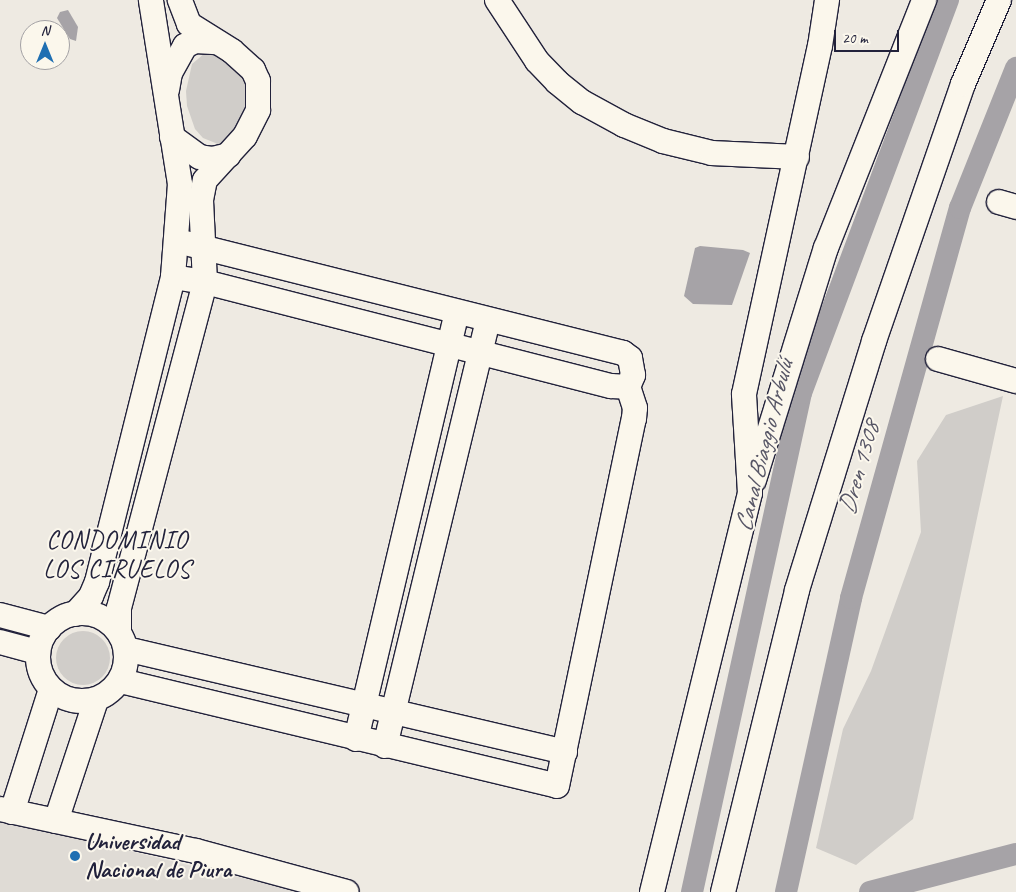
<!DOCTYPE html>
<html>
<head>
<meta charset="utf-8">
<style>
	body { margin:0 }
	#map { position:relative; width:1016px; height:892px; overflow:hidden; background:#eeeae2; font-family:Caveat,sans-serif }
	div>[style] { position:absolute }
	.built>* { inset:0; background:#dfdbd5 }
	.green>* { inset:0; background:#d0cdc9 }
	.round { border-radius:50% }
	.water>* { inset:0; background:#a6a3a7 }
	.canal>* { height:22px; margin:-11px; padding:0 11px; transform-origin:11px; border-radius:11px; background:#a6a3a7 }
	.roads { filter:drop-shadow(1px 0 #22223b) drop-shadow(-1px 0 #22223b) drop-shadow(0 1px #22223b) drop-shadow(0 -1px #22223b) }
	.minor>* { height:24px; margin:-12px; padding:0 12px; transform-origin:12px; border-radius:12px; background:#fbf7ec }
	.minor>.ring { margin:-12px; padding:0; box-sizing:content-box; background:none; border:24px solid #fbf7ec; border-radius:50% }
	.dots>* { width:14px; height:14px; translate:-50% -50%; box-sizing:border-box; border:2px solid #fbf7ec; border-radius:50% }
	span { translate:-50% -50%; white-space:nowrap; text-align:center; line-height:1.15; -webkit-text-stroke:4px #fbf7ec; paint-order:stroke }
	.poi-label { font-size:24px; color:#22223b; font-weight:700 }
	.left { translate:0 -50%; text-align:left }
	.water-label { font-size:25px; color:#575666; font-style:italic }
	.neighbourhood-label { font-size:25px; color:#22223b; letter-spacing:1px }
	.north { position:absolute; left:20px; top:20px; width:50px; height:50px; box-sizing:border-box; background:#fbf7ec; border:1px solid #a4a2a5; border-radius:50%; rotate:0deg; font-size:14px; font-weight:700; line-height:20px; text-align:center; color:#22223b }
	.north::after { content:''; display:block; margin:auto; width:18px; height:22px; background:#1f6fb2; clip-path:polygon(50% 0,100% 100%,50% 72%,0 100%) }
	.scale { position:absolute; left:834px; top:30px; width:65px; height:22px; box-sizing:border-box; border:2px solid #22223b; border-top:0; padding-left:6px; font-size:15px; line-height:18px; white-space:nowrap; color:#22223b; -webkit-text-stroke:4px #fbf7ec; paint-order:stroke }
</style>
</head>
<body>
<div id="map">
	<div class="built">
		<div style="clip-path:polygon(0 820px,301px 892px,0 892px)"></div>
	</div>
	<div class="green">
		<div style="clip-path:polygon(205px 53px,220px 53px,241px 72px,248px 85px,249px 99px,242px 124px,226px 142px,218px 144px,203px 138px,195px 129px,187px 106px,186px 91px,192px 64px)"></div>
		<div style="clip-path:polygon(1003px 396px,913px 819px,856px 865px,816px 848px,843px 729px,871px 671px,921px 532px,917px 461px,946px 415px)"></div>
		<div class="round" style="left:56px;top:631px;width:54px;height:54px"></div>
	</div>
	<div class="water">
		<div style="clip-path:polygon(68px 10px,78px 27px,76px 41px,70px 39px,57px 18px,60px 12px)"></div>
		<div style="clip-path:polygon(700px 246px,743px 250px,750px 253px,732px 305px,693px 304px,684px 296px,695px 248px)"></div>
	</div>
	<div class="canal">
		<div style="left:692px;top:892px;width:511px;rotate:-77.68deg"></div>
		<div style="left:801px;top:393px;width:420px;rotate:-69.5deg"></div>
		<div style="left:786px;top:892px;width:301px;rotate:-77.5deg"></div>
		<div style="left:851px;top:598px;width:405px;rotate:-74.4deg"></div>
		<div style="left:960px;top:208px;width:151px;rotate:-68.2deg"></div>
		<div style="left:870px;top:892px;width:151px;rotate:-14.6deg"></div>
	</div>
	<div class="roads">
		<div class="minor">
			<div style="left:497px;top:0;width:73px;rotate:56.7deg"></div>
			<div style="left:537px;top:61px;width:29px;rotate:46deg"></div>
			<div style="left:557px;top:82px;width:32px;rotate:39deg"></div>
			<div style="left:582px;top:102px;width:48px;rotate:28.7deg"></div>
			<div style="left:624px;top:125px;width:42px;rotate:22.3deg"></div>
			<div style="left:663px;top:141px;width:50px;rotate:13.8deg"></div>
			<div style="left:712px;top:153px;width:85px;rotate:2.7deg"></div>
			<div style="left:167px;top:90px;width:17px;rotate:-80deg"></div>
			<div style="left:170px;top:73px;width:31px;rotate:-61deg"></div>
			<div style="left:185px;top:46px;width:11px;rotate:-27deg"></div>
			<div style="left:195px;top:41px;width:22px;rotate:3deg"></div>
			<div style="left:172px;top:137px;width:34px;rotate:36deg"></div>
			<div style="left:200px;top:157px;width:13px;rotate:9deg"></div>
			<div style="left:213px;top:159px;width:16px;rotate:-14deg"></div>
			<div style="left:999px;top:202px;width:18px;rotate:16deg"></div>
			<div style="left:173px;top:277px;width:32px;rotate:9deg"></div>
			<div style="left:205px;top:282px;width:419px;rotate:14.4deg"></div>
			<div style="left:611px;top:386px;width:17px;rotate:3deg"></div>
			<div style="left:628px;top:387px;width:13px;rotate:-67deg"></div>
			<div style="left:633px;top:375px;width:17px;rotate:-100deg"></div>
			<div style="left:630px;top:358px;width:9px;rotate:-144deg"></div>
			<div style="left:623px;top:353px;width:460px;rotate:-165.9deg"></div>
			<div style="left:938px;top:359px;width:81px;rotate:15.8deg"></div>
			<div style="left:754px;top:480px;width:243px;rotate:-72.8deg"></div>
			<div style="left:826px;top:248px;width:267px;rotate:-68.4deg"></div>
			<div class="ring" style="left:38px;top:613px;width:64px;height:64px"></div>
			<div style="left:75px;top:614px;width:24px;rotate:-48deg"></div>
			<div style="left:91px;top:596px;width:15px;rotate:-67deg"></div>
			<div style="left:97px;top:582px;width:314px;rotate:-76deg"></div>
			<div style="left:173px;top:277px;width:93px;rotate:-85.7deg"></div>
			<div style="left:180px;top:184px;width:186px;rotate:-99deg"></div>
			<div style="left:0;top:615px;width:51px;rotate:14.9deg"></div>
			<div style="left:119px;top:632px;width:24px;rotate:-90deg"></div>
			<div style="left:119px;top:608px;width:337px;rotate:-75.2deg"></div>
			<div style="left:205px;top:282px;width:82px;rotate:-92.8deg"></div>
			<div style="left:201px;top:200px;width:20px;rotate:-79deg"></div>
			<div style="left:205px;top:180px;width:59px;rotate:-47.7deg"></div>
			<div style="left:245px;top:136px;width:29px;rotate:-63deg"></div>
			<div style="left:258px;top:110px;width:29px;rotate:-90deg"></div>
			<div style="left:258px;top:81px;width:12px;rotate:-114deg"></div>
			<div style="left:253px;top:70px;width:28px;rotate:-138deg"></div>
			<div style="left:232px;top:51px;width:51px;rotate:-147.9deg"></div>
			<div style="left:189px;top:24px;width:26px;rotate:-111deg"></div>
			<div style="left:0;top:642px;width:39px;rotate:15deg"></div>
			<div style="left:126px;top:649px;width:451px;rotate:13.2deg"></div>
			<div style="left:121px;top:681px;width:448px;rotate:13.5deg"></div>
			<div style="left:557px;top:786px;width:375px;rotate:-78.2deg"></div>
			<div style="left:634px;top:419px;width:11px;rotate:-85deg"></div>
			<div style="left:635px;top:408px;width:22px;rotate:-108deg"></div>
			<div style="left:356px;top:739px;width:438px;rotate:-76.7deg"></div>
			<div style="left:385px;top:746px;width:437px;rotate:-76.4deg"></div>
			<div style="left:0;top:809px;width:200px;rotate:12.1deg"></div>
			<div style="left:196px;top:851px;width:156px;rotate:15.2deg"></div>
			<div style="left:12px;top:812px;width:129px;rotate:-72.4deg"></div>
			<div style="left:56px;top:821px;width:127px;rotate:-71.7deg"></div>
			<div style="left:652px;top:892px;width:411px;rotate:-76.2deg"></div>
			<div style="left:750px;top:493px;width:99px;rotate:-93.5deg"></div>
			<div style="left:744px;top:394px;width:356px;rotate:-77.7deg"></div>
			<div style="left:820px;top:46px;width:47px;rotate:-81.3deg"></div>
			<div style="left:723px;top:892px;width:311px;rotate:-76.2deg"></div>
			<div style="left:797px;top:590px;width:261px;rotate:-72.8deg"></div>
			<div style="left:874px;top:341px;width:272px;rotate:-70.9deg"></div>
			<div style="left:963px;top:84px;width:91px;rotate:-66.8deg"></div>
		</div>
	</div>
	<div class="dots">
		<div style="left:75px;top:856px;background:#1f6fb2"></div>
	</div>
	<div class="poi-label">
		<span class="left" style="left:85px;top:856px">Universidad<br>Nacional de Piura</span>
	</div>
	<div class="water-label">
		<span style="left:764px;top:446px;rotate:-76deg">Canal Biaggio Arbulú</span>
		<span style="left:859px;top:468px;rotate:-74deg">Dren 1308</span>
	</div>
	<div class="neighbourhood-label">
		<span style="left:117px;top:555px">CONDOMINIO<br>LOS CIRUELOS</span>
	</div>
	<div class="north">N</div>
	<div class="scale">20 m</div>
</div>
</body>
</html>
